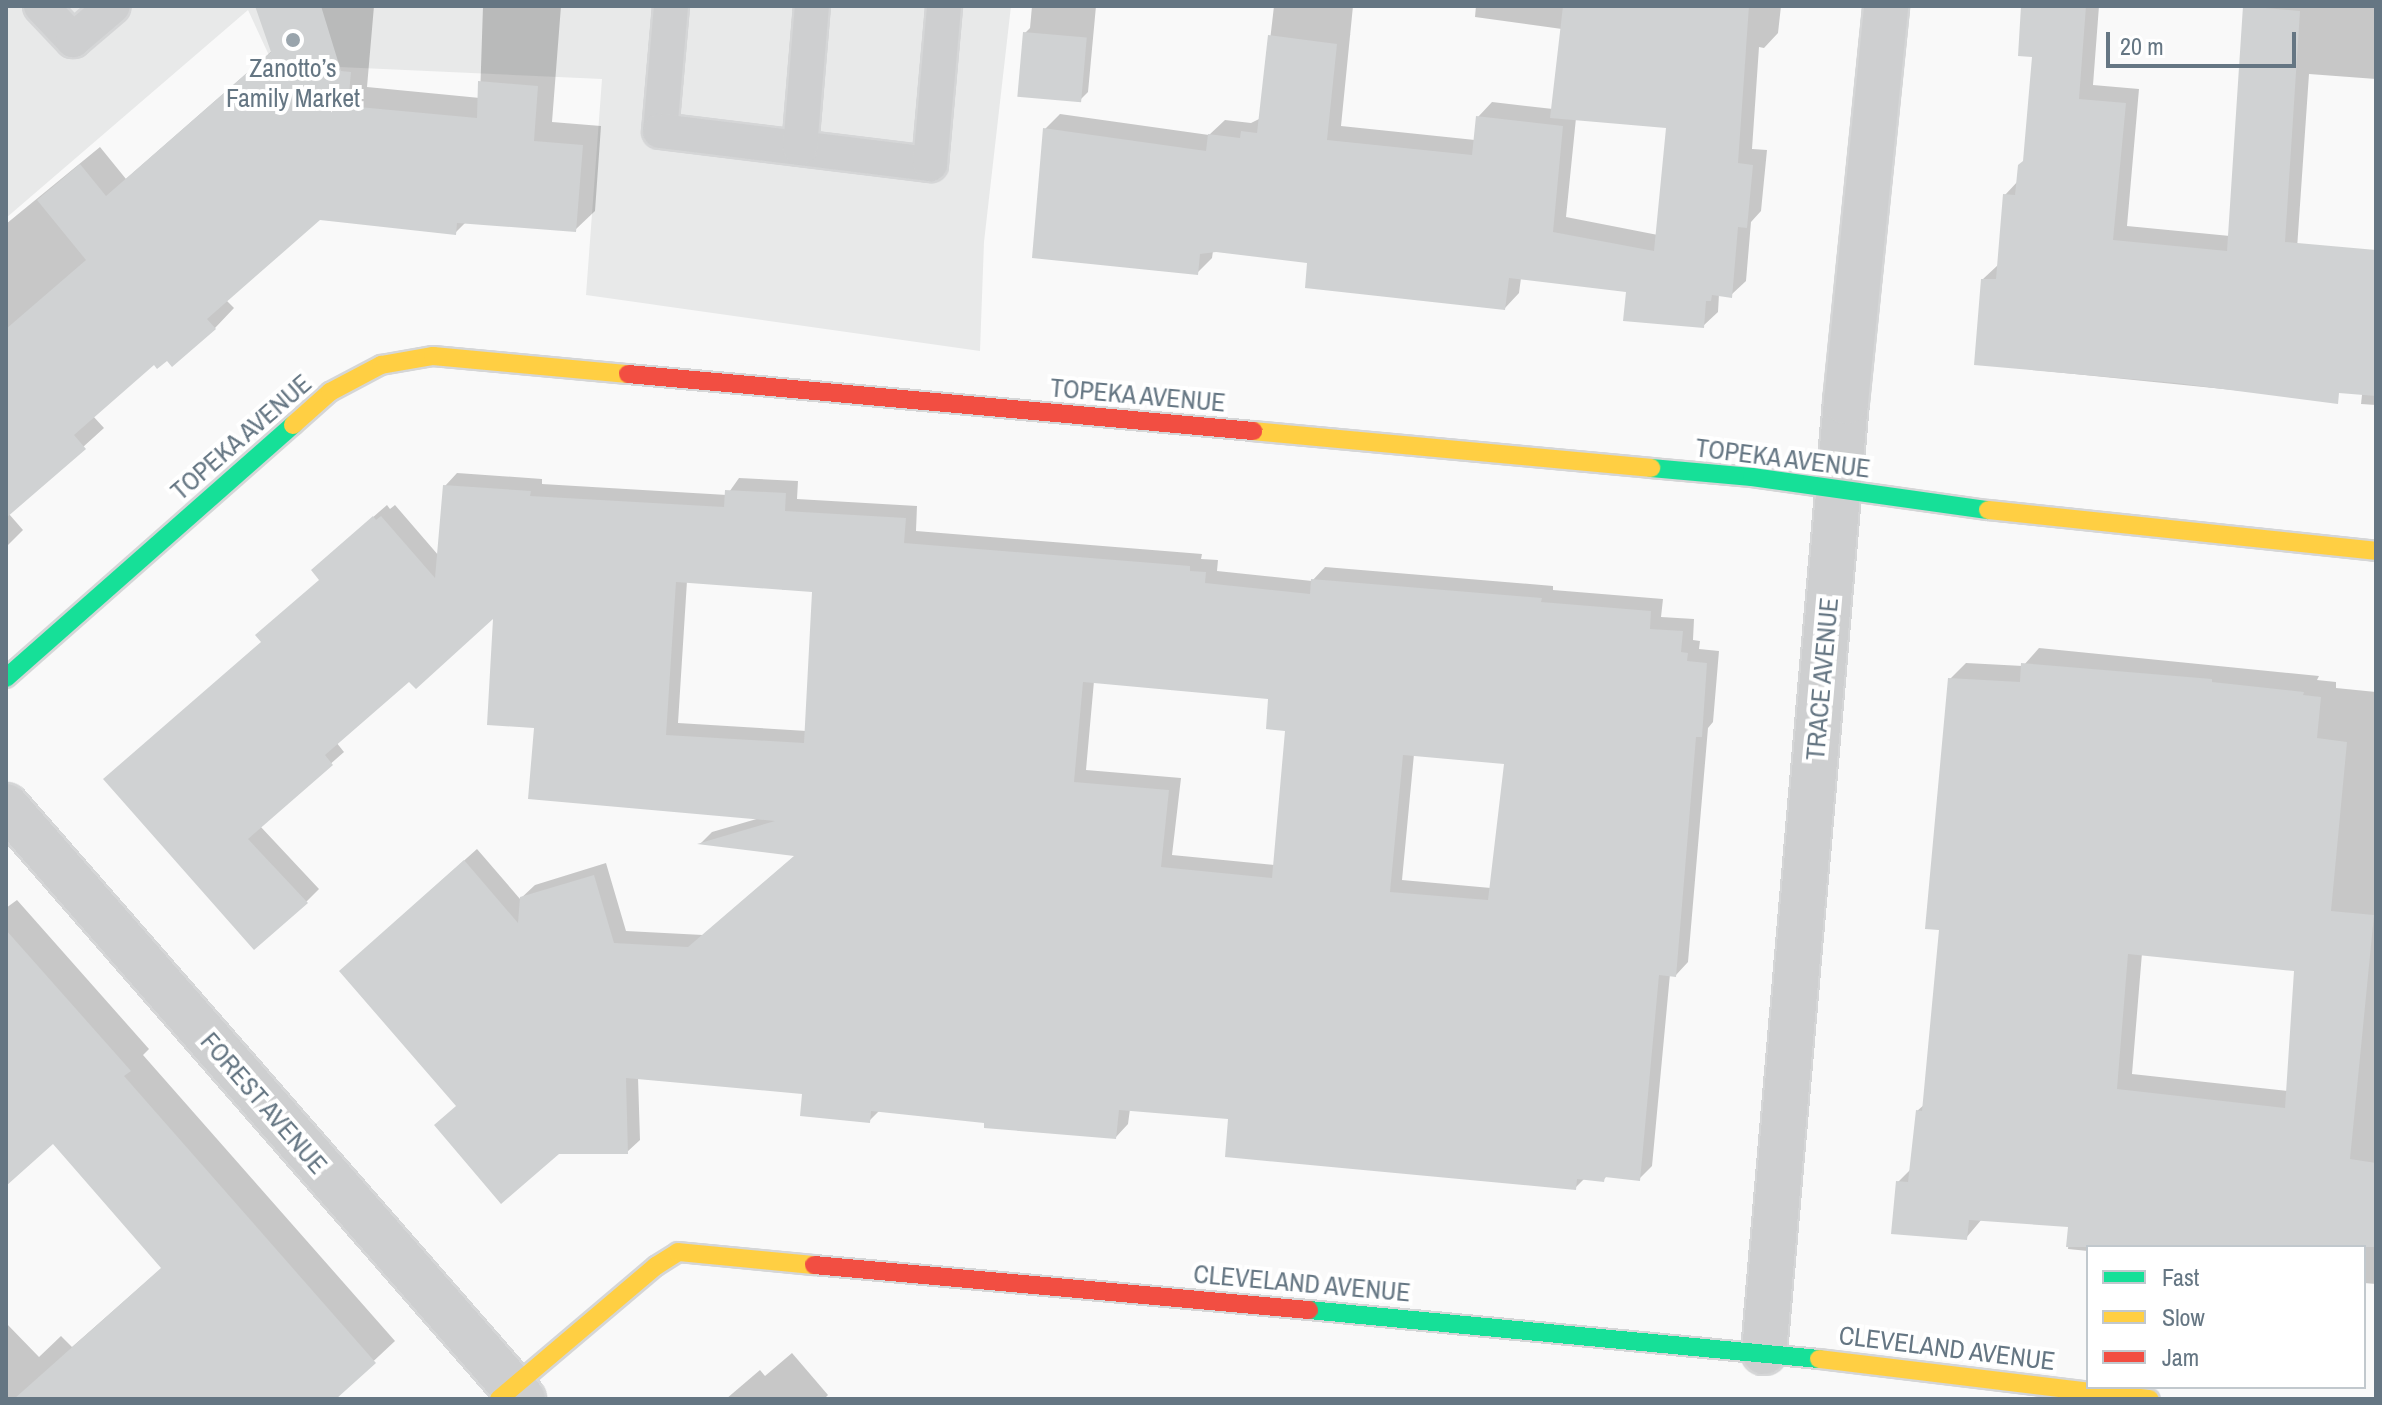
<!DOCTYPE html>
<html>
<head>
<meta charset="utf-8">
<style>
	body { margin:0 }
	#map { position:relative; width:2382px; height:1405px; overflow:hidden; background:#f9f9f9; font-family:"Archivo Narrow",sans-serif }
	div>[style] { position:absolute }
	.built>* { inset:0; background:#e8e9e9 }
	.shadow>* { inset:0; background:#0003 }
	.building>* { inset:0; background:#d0d2d3; transform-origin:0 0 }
	.roads { filter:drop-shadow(2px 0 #d5d6d7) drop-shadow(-2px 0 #d5d6d7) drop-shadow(0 2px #d5d6d7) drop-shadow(0 -2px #d5d6d7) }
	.lane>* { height:34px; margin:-17px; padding:0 17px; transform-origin:17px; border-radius:17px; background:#cecfd0 }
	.street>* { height:44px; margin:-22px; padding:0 22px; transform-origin:22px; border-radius:22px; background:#cecfd0 }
	.fast>* { height:18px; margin:-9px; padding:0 9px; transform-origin:9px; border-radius:9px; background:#16e098 }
	.slow>* { height:18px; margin:-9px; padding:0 9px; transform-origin:9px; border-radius:9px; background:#ffcf43 }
	.jam>* { height:18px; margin:-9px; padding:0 9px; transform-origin:9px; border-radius:9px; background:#f24e42 }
	.dots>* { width:22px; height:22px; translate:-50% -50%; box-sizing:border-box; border:4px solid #fff; border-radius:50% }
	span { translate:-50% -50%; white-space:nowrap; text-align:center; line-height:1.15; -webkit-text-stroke:8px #fff; paint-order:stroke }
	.poi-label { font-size:26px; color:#657683 }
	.street-label { font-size:26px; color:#657683 }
	.frame { position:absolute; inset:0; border:8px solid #657683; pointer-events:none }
	.legend { position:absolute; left:2086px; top:1245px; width:280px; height:144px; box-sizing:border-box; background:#fff; border:2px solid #c1c8cd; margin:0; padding:10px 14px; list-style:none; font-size:24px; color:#657683 }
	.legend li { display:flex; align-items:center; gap:16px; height:40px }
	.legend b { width:40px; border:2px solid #c1c8cd }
	.scale { position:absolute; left:2106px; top:32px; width:190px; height:36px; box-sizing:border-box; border:4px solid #657683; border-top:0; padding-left:10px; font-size:24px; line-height:28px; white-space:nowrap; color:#657683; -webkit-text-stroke:6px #fff; paint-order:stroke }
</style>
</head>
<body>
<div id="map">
	<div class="built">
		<div style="clip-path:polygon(6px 6px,1011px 6px,984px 242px,980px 351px,586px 295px,602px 79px,273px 64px,248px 10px,6px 218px)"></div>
	</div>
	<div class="shadow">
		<div style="clip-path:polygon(257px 6px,374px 6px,367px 87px,480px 98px,483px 6px,561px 6px,552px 122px,601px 126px,595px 211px,575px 230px,467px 221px,456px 232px,319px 218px,226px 300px,234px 308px,215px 328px,172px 364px,167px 358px,154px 363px,93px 416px,104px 428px,9px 514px,23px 530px,6px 547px,6px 224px,100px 147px,126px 179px,273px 50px)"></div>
		<div style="clip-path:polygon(1032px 6px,1096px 6px,1088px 92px,1080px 100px,1025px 33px,1030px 28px)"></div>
		<div style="clip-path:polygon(evenodd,1274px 6px,1353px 6px,1341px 126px,1475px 140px,1478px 117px,1492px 102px,1553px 109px,1562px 29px,1475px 17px,1476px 6px,1781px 6px,1778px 33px,1764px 48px,1759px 47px,1752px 149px,1767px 150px,1761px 211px,1751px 222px,1746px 281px,1731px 295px,1719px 294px,1718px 312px,1703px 326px,1628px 290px,1521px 278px,1519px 293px,1505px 308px,1309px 262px,1213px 251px,1212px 258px,1197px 273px,1045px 129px,1060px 114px,1209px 135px,1225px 120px,1251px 123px,1261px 118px,1274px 6px,1576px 118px,1668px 126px,1658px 235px,1566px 217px,1576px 118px)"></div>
		<div style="clip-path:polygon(2023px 6px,2099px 6px,2093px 85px,2139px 89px,2127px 226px,2230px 236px,2245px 6px,2376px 6px,2376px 79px,2309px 74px,2288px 380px,2273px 394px,1976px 364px,1983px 279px,1998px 265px,2005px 195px,2018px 181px,2025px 161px,2034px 55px)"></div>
		<div style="clip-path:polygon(2376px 267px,2376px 405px,2361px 404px)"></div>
		<div style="clip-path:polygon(evenodd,457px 473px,542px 479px,542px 484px,727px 495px,739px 478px,798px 481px,797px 499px,917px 506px,916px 531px,1202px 554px,1201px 559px,1218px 560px,1217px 571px,1312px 581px,1325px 567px,1553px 586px,1553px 590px,1663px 599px,1661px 617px,1694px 619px,1693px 640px,1700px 641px,1699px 649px,1719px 651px,1713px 722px,1708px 728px,1688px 962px,1676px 975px,1670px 974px,1652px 1166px,1639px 1179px,1608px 1175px,1603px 1180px,1585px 1178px,1575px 1188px,1230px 1117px,1130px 1109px,1128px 1124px,1116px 1137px,880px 1110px,869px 1121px,805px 1092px,638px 1077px,640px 1140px,627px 1152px,458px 1105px,355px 958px,477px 849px,520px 899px,535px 885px,606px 863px,626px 931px,703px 935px,797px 854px,701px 843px,712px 832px,760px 818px,536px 726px,496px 614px,409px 679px,336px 742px,344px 752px,260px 826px,319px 889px,306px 902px,106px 779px,263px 641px,321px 579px,326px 558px,387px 505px,390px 509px,395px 505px,439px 556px,445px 486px,457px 473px,687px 581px,814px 590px,807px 731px,678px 723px,687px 581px,457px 473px,1094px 681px,1270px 697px,1287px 729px,1274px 865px,1172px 855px,1181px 778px,1086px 770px,1094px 681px,457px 473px,1414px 754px,1506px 762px,1491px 888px,1402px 880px,1414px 754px)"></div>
		<div style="clip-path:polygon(evenodd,2039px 648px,2319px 676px,2317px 680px,2336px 682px,2336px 688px,2376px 692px,2376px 1284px,2364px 1283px,2364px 1247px,2088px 1247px,2088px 1251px,2068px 1249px,2070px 1226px,1982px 1219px,1966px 1238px,1898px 1182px,1912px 1168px,1917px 1111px,1925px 1104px,1941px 929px,1950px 679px,1966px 663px,2023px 666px,2039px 648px,2142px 953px,2297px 969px,2288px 1091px,2132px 1074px,2142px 953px)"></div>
		<div style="clip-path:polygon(17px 900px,149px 1049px,143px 1055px,395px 1341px,333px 1399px,6px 1399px,6px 1323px,39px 1357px,61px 1336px,72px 1347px,163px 1267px,53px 1142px,6px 1183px,6px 908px)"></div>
		<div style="clip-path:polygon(792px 1353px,828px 1395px,824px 1399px,726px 1399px,760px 1370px,765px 1376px)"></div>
	</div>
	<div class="building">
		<div style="clip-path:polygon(255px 6px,321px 6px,341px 71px,351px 72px,348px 106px,477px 118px,478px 81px,538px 86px,534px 141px,583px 145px,576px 232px,457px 223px,456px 235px,320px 220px,207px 319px,216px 329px,172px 367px,167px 361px,157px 369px,154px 365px,74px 435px,86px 449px,6px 518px,6px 329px,86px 260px,37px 200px,80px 164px,106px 196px,271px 52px)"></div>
		<div style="clip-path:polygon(1563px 6px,1749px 6px,1738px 163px,1753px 165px,1747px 228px,1738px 227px,1732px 298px,1712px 295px,1711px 301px,1706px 301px,1704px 328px,1623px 321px,1626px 292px,1509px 278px,1505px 310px,1305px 288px,1307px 263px,1216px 252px,1200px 254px,1198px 275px,1032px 258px,1043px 128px,1206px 151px,1208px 134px,1240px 138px,1241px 131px,1257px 133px,1268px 35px,1337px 44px,1327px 140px,1472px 155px,1476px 116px,1563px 126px,1553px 232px,1654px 251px,1666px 128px,1550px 118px)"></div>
		<div style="clip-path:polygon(2021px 6px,2086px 6px,2079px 99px,2126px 103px,2113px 240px,2227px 251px,2243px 6px,2300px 11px,2285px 242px,2376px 250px,2376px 396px,2339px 393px,2338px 404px,2176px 383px,1974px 365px,1981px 279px,1996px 279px,2003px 194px,2015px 195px,2018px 165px,2023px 161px,2032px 57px,2018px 56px)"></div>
		<div style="left:1023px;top:32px;width:64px;height:65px;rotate:5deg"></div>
		<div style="clip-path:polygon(evenodd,443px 485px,531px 491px,530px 496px,724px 507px,725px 490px,786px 493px,785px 511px,906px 518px,904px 543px,1190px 566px,1190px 571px,1206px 572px,1205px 583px,1310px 594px,1311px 579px,1542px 598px,1541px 602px,1651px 611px,1650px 629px,1683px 631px,1681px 652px,1688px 653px,1687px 661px,1707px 663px,1702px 737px,1696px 737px,1676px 977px,1659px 975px,1640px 1181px,1605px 1177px,1604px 1182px,1577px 1179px,1576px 1190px,1225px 1157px,1228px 1119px,1119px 1110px,1116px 1139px,984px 1128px,984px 1123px,871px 1111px,870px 1123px,800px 1116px,802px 1094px,626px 1078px,628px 1154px,559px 1154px,501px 1204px,434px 1125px,456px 1106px,339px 971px,464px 860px,518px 923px,520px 897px,594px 875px,614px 943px,688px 947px,794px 856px,697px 844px,775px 821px,528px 799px,534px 728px,487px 725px,493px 619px,416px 689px,409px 682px,325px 755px,333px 765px,248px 839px,308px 903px,254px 950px,103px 779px,261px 642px,255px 635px,319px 580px,311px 570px,373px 516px,376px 520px,381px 516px,435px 578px,443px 485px,676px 582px,812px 592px,804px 743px,666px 735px,676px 582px,443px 485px,1083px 682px,1268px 699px,1266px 729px,1285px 731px,1272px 878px,1161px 867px,1169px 790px,1074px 782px,1083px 682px,443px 485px,1403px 755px,1504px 764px,1488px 900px,1390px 892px,1403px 755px)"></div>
		<div style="clip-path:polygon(evenodd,2021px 663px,2212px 679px,2212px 682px,2304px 692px,2303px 695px,2321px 697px,2317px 738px,2347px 742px,2331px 911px,2374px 915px,2350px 1159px,2376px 1163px,2376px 1247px,2066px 1247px,2068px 1227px,1969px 1220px,1967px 1240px,1891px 1234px,1896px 1181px,1908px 1182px,1916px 1110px,1922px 1111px,1939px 930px,1925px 929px,1948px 678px,2020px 682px,2021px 663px,2128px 954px,2294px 971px,2285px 1108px,2117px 1089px,2128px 954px)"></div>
		<div style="clip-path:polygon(6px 930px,131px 1071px,124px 1076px,376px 1363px,336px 1399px,14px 1399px,161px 1268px,53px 1144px,6px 1186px)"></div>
	</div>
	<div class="roads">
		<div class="lane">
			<div style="left:41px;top:6px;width:47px;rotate:46.7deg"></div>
			<div style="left:73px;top:40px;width:52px;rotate:-40.4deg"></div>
			<div style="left:671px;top:6px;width:125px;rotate:95deg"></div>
			<div style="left:660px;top:131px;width:272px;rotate:7deg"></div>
			<div style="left:930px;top:164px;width:159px;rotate:-84.9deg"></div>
			<div style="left:800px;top:148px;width:143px;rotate:-85.2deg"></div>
		</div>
		<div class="street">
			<div style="left:6px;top:806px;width:787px;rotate:48.92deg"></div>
			<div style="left:1764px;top:1352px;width:954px;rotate:-85.07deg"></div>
			<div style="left:1846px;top:402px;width:398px;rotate:-84.2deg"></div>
		</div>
		<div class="fast">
			<div style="left:1651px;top:468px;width:101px;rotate:5.1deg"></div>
			<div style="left:1752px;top:477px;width:238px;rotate:8deg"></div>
			<div style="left:6px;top:678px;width:383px;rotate:-41.4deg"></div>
			<div style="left:1309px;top:1310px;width:512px;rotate:5.49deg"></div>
		</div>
		<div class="slow">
			<div style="left:293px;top:425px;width:50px;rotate:-41.7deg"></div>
			<div style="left:330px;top:392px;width:58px;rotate:-27.9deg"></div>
			<div style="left:381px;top:365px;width:53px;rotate:-9.8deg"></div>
			<div style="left:433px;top:356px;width:196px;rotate:5.3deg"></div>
			<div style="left:1253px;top:431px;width:400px;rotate:5.3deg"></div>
			<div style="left:1988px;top:510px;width:390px;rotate:6deg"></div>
			<div style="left:1819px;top:1359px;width:333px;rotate:6.9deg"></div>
			<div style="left:499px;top:1399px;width:206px;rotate:-40.3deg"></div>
			<div style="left:656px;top:1266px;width:26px;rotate:-32deg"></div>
			<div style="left:678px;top:1252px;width:137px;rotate:5.5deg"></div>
		</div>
		<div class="jam">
			<div style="left:628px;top:374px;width:628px;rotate:5.21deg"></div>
			<div style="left:814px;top:1265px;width:497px;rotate:5.2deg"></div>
		</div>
	</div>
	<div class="dots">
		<div style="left:293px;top:40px;background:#99a4ac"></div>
	</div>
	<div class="poi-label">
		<span style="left:293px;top:83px">Zanotto’s<br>Family Market</span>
	</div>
	<div class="street-label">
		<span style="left:1138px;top:395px;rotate:5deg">TOPEKA AVENUE</span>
		<span style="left:241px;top:437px;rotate:-41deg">TOPEKA AVENUE</span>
		<span style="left:1783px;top:458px;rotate:7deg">TOPEKA AVENUE</span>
		<span style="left:1822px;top:679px;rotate:-85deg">TRACE AVENUE</span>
		<span style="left:264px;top:1103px;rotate:49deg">FOREST AVENUE</span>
		<span style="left:1302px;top:1283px;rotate:5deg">CLEVELAND AVENUE</span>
		<span style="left:1947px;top:1348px;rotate:7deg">CLEVELAND AVENUE</span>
	</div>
	<div class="frame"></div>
	<ul class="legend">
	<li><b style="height:10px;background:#16e098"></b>Fast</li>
	<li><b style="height:10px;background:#ffcf43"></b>Slow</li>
	<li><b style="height:10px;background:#f24e42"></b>Jam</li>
	</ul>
	<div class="scale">20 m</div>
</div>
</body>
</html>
